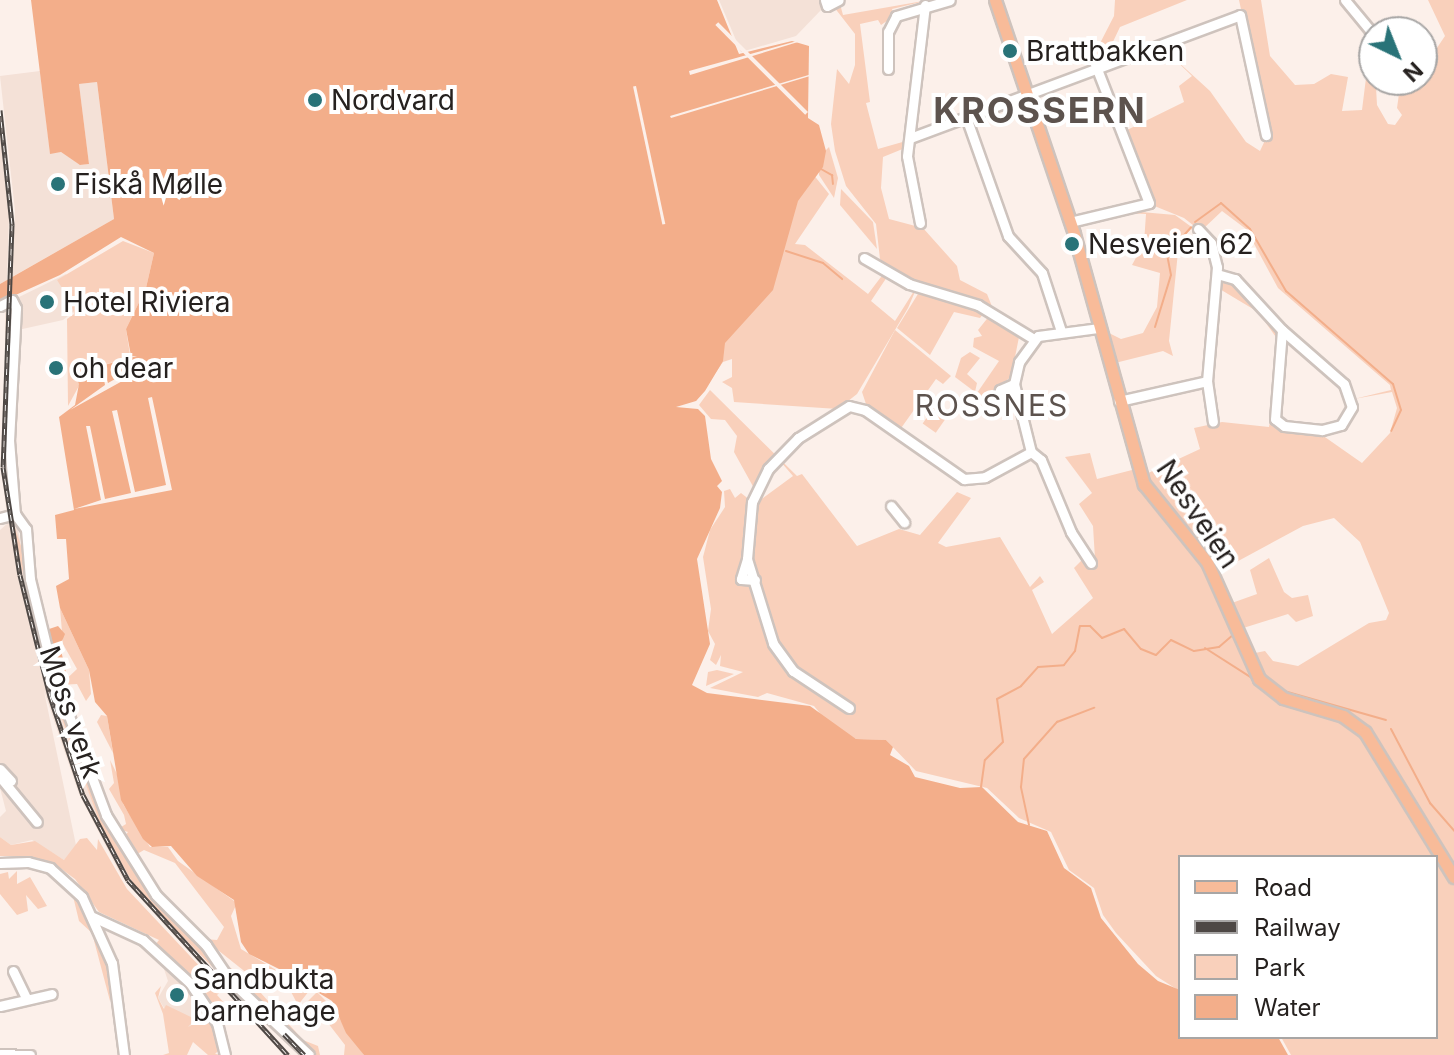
<!DOCTYPE html>
<html>
<head>
<meta charset="utf-8">
<style>
	body { margin:0 }
	#map { position:relative; width:1454px; height:1055px; overflow:hidden; background:#fcf0ea; font-family:Inter,sans-serif }
	div>[style] { position:absolute }
	.built>* { inset:0; background:#f4e1d7; transform-origin:0 0 }
	.green>* { inset:0; background:#f9d0bb; transform-origin:0 0 }
	.water>* { inset:0; background:#f3ae8a }
	.pier>* { inset:0; background:#fcf0ea; transform-origin:0 0 }
	.stream>* { height:2px; margin:-1px; padding:0 1px; transform-origin:1px; border-radius:1px; background:#f3ae8a }
	.roads { filter:drop-shadow(2px 0 #cec3bd) drop-shadow(-2px 0 #cec3bd) drop-shadow(0 2px #cec3bd) drop-shadow(0 -2px #cec3bd) }
	.minor>* { height:9px; margin:-4.5px; padding:0 4.5px; transform-origin:4.5px; border-radius:4.5px; background:#fff }
	.major>* { height:11px; margin:-5.5px; padding:0 5.5px; transform-origin:5.5px; border-radius:5.5px; background:#f8bb99 }
	.rail>* { height:5px; margin-top:-2.5px; transform-origin:0; background:repeating-linear-gradient(90deg,#fff 0 6px,#4e4845 0 12px); box-sizing:border-box; border-block:2px solid #4e4845 }
	.dots>* { width:22px; height:22px; translate:-50% -50%; box-sizing:border-box; border:4px solid #fff; border-radius:50% }
	span { translate:-50% -50%; white-space:nowrap; text-align:center; line-height:1.15; -webkit-text-stroke:8px #fff; paint-order:stroke }
	.poi-label { font-size:28px; color:#26211f }
	.left { translate:0 -50%; text-align:left }
	.street-label { font-size:28px; color:#26211f }
	.neighbourhood-label { font-size:30px; color:#5d534e; letter-spacing:2px }
	.district-label { font-size:36px; color:#5d534e; font-weight:700; letter-spacing:2px }
	.legend { position:absolute; left:1178px; top:855px; width:260px; height:184px; box-sizing:border-box; background:#fff; border:2px solid #a8a6a5; margin:0; padding:10px 14px; list-style:none; font-size:24px; color:#26211f }
	.legend li { display:flex; align-items:center; gap:16px; height:40px }
	.legend b { width:40px; border:2px solid #a8a6a5 }
	.north { position:absolute; left:1358px; top:16px; width:80px; height:80px; box-sizing:border-box; background:#fff; border:2px solid #a8a6a5; border-radius:50%; rotate:137deg; font-size:22px; font-weight:700; line-height:32px; text-align:center; color:#26211f }
	.north::after { content:''; display:block; margin:auto; width:28px; height:36px; background:#297378; clip-path:polygon(50% 0,100% 100%,50% 72%,0 100%) }
</style>
</head>
<body>
<div id="map">
	<div class="built">
		<div style="clip-path:polygon(719px 0,822px 0,822px 9px,796px 36px,741px 52px)"></div>
		<div style="clip-path:polygon(40px 71px,50px 153px,61px 152px,81px 165px,89px 164px,79px 84px,97px 82px,114px 219px,12px 277px,15px 211px,0 76px)"></div>
		<div style="clip-path:polygon(0 133px,9px 217px,7px 280px,0 284px)"></div>
		<div style="clip-path:polygon(66px 274px,79px 297px,73px 312px,63px 320px,18px 330px,17px 298px)"></div>
		<div style="left:5px;top:306px;width:5px;height:153px"></div>
		<div style="clip-path:polygon(6px 467px,44px 666px,102px 829px,156px 912px,210px 968px,307px 1055px,299px 1055px,235px 994px,291px 1055px,284px 1055px,122px 877px,79px 794px,44px 691px,77px 850px,64px 860px,32px 840px,11px 845px,0 837px,0 817px,6px 811px,0 788px,0 530px,8px 523px,1px 468px)"></div>
		<div style="clip-path:polygon(161px 960px,210px 1014px,179px 1032px,158px 998px,168px 981px)"></div>
	</div>
	<div class="green">
		<div style="clip-path:polygon(929px 0,892px 9px,894px 16px,881px 25px,878px 20px,860px 24px,870px 102px,866px 103px,878px 149px,906px 141px,905px 148px,883px 157px,881px 188px,889px 219px,923px 228px,957px 266px,960px 280px,987px 294px,993px 309px,1011px 323px,979px 303px,913px 285px,888px 269px,880px 259px,876px 224px,846px 186px,835px 151px,831px 124px,837px 69px,849px 84px,855px 65px,855px 34px,834px 7px,840px 4px,843px 15px)"></div>
		<div style="clip-path:polygon(1115px 0,1187px 0,1120px 27px,1110px 48px,1114px 59px,1097px 66px,1095px 53px,1114px 16px)"></div>
		<div style="clip-path:polygon(evenodd,1239px 0,1261px 0,1270px 56px,1295px 85px,1314px 84px,1331px 74px,1348px 77px,1342px 111px,1362px 110px,1369px 54px,1374px 51px,1377px 105px,1388px 124px,1395px 125px,1402px 115px,1397px 108px,1401px 80px,1422px 80px,1422px 70px,1445px 36px,1428px 0,1454px 0,1454px 1055px,1291px 1055px,1281px 1037px,1436px 1037px,1436px 857px,1180px 857px,1178px 990px,1156px 976px,1116px 933px,1103px 915px,1094px 888px,1069px 870px,1051px 832px,1019px 818px,987px 788px,916px 771px,886px 740px,856px 739px,828px 723px,814px 706px,767px 693px,758px 697px,710px 688px,743px 672px,720px 666px,721px 655px,716px 665px,710px 660px,715px 644px,708px 631px,711px 609px,703px 557px,710px 530px,725px 507px,724px 491px,730px 489px,735px 498px,741px 493px,755px 504px,793px 476px,780px 461px,755px 490px,734px 452px,737px 436px,725px 420px,711px 419px,699px 405px,710px 390px,797px 476px,802px 474px,857px 546px,899px 529px,920px 535px,957px 492px,971px 498px,938px 543px,946px 547px,1000px 537px,1030px 587px,1040px 576px,1044px 582px,1032px 590px,1052px 634px,1093px 598px,1074px 568px,1082px 560px,1089px 565px,1095px 559px,1093px 526px,1079px 504px,1092px 493px,1065px 457px,1090px 453px,1097px 479px,1132px 470px,1144px 475px,1200px 449px,1194px 428px,1222px 422px,1269px 427px,1272px 410px,1272px 419px,1333px 432px,1322px 435px,1362px 463px,1390px 433px,1397px 408px,1392px 392px,1354px 399px,1391px 390px,1390px 385px,1278px 288px,1246px 229px,1222px 211px,1203px 229px,1208px 237px,1184px 218px,1152px 205px,1125px 131px,1184px 102px,1179px 86px,1192px 76px,1164px 49px,1210px 91px,1246px 142px,1260px 151px,1268px 134px,1239px 0,1334px 518px,1360px 542px,1389px 613px,1386px 620px,1369px 623px,1298px 666px,1273px 661px,1265px 651px,1250px 654px,1240px 629px,1288px 614px,1296px 622px,1313px 616px,1308px 595px,1292px 598px,1284px 592px,1269px 558px,1250px 570px,1257px 594px,1229px 604px,1216px 573px,1303px 526px,1334px 518px)"></div>
		<div style="clip-path:polygon(829px 147px,838px 178px,834px 198px,819px 175px,819px 157px)"></div>
		<div style="clip-path:polygon(813px 174px,829px 194px,795px 244px,805px 245px,868px 294px,884px 273px,899px 282px,887px 277px,871px 301px,895px 321px,914px 291px,904px 287px,913px 289px,915px 292px,914px 294px,908px 308px,857px 394px,838px 409px,734px 402px,732px 388px,722px 382px,732px 377px,732px 359px,723px 362px,696px 401px,691px 367px)"></div>
		<div style="clip-path:polygon(841px 189px,873px 222px,877px 249px,840px 205px)"></div>
		<div style="clip-path:polygon(1130px 211px,1175px 215px,1204px 236px,1210px 248px,1191px 229px,1179px 242px,1169px 341px,1173px 356px,1163px 351px,1115px 363px,1107px 332px,1121px 339px,1143px 333px,1157px 307px,1160px 273px,1132px 265px,1144px 243px,1146px 214px,1123px 213px)"></div>
		<div style="clip-path:polygon(123px 241px,154px 253px,146px 288px,126px 329px,130px 355px,138px 355px,76px 373px,80px 384px,68px 406px,67px 319px,74px 314px,67px 289px,73px 286px,62px 288px,57px 280px)"></div>
		<div style="clip-path:polygon(1222px 280px,1232px 281px,1277px 331px,1278px 340px,1258px 312px,1218px 288px)"></div>
		<div style="clip-path:polygon(921px 289px,945px 294px,984px 313px,980px 318px,954px 312px,930px 355px,897px 328px)"></div>
		<div style="clip-path:polygon(990px 315px,1019px 337px,1011px 377px,993px 390px,993px 407px,977px 393px,999px 361px,973px 347px,974px 338px,982px 336px,978px 330px)"></div>
		<div style="clip-path:polygon(895px 330px,951px 376px,943px 384px,936px 379px,899px 431px,867px 407px,862px 392px)"></div>
		<div style="clip-path:polygon(970px 352px,980px 358px,967px 374px,977px 383px,975px 392px,955px 377px,961px 358px)"></div>
		<div style="left:937px;top:403px;width:16px;height:25px;rotate:35deg"></div>
		<div style="clip-path:polygon(13px 522px,22px 549px,32px 612px,17px 547px)"></div>
		<div style="clip-path:polygon(60px 608px,89px 670px,91px 694px,86px 701px,77px 684px,60px 685px,77px 669px,63px 644px)"></div>
		<div style="clip-path:polygon(37px 622px,117px 841px,145px 887px,207px 947px,229px 984px,137px 890px,102px 829px,54px 697px)"></div>
		<div style="clip-path:polygon(717px 670px,734px 674px,706px 686px,708px 672px)"></div>
		<div style="clip-path:polygon(101px 715px,107px 716px,113px 753px,97px 722px)"></div>
		<div style="clip-path:polygon(110px 760px,120px 780px,123px 804px,150px 847px,168px 847px,178px 861px,237px 903px,231px 916px,241px 949px,286px 976px,311px 980px,313px 986px,298px 1005px,290px 990px,264px 977px,253px 978px,204px 939px,217px 940px,224px 927px,175px 863px,144px 850px,132px 857px,124px 837px,128px 832px,118px 829px,126px 824px,124px 815px,109px 789px,114px 783px)"></div>
		<div style="clip-path:polygon(0 837px,11px 845px,35px 841px,64px 860px,80px 839px,87px 838px,97px 850px,98px 839px,127px 889px,222px 990px,217px 995px,234px 1014px,222px 1029px,155px 945px,159px 940px,99px 912px,75px 879px,56px 865px,25px 856px,0 856px)"></div>
		<div style="clip-path:polygon(17px 871px,17px 884px,30px 877px,47px 906px,38px 909px,26px 895px,28px 911px,17px 915px,0 894px,0 874px,8px 872px,9px 879px)"></div>
		<div style="clip-path:polygon(72px 892px,100px 943px,107px 964px,110px 985px,110px 1001px,92px 933px,79px 921px)"></div>
		<div style="clip-path:polygon(222px 962px,251px 982px,303px 1040px,318px 1046px,320px 1055px,311px 1055px,234px 980px)"></div>
		<div style="clip-path:polygon(161px 986px,158px 998px,164px 1009px,166px 1005px,195px 1019px,188px 1027px,210px 1014px,221px 1048px,215px 1054px,223px 1055px,208px 1055px,193px 1042px,187px 1055px,163px 1055px,169px 1053px,163px 1014px,155px 993px)"></div>
		<div style="clip-path:polygon(317px 992px,331px 1006px,364px 1055px,344px 1055px,345px 1045px,321px 1014px,305px 1004px)"></div>
	</div>
	<div class="water">
		<div style="clip-path:polygon(31px 0,717px 0,739px 54px,792px 41px,809px 46px,808px 118px,819px 125px,826px 151px,823px 167px,798px 201px,773px 290px,725px 343px,723px 361px,705px 391px,696px 401px,676px 407px,698px 409px,705px 416px,711px 459px,722px 481px,717px 486px,722px 492px,720px 508px,697px 559px,710px 644px,692px 685px,707px 693px,810px 706px,856px 739px,886px 740px,893px 747px,890px 755px,909px 766px,915px 777px,960px 788px,982px 787px,1018px 822px,1047px 831px,1064px 868px,1091px 888px,1101px 918px,1138px 964px,1158px 981px,1180px 990px,1180px 1037px,1278px 1037px,1288px 1055px,364px 1055px,346px 1033px,332px 1001px,314px 990px,314px 977px,297px 978px,249px 954px,241px 942px,234px 900px,197px 876px,171px 846px,152px 847px,143px 839px,121px 800px,107px 716px,95px 702px,89px 670px,60px 608px,56px 586px,69px 579px,66px 539px,57px 539px,55px 515px,74px 510px,59px 417px,75px 405px,79px 384px,75px 373px,137px 356px,131px 356px,126px 329px,146px 288px,154px 253px,121px 237px,60px 275px,0 302px,0 284px,114px 219px,97px 82px,79px 84px,89px 164px,80px 165px,61px 152px,50px 154px)"></div>
		<div style="clip-path:polygon(58px 626px,65px 634px,60px 646px,66px 672px,57px 675px,46px 630px)"></div>
	</div>
	<div class="pier">
		<div style="clip-path:polygon(798px 42px,690px 75px,689px 71px,797px 41px)"></div>
		<div style="clip-path:polygon(812px 74px,810px 76px,671px 118px,670px 116px)"></div>
		<div style="left:636px;top:86px;width:141px;height:3px;rotate:78deg"></div>
		<div style="left:808px;top:112px;width:4px;height:127px;rotate:135deg"></div>
		<div style="clip-path:polygon(101px 364px,108px 383px,124px 374px,126px 379px,70px 410px,105px 385px)"></div>
		<div style="clip-path:polygon(152px 397px,172px 490px,74px 509px,101px 500px,86px 426px,90px 426px,105px 499px,131px 493px,112px 411px,117px 410px,135px 492px,166px 485px,148px 398px)"></div>
	</div>
	<div class="stream">
		<div style="left:821px;top:169px;width:13px;rotate:29deg"></div>
		<div style="left:832px;top:175px;width:9px;rotate:84deg"></div>
		<div style="left:1195px;top:222px;width:32px;rotate:-36deg"></div>
		<div style="left:1221px;top:203px;width:39px;rotate:42deg"></div>
		<div style="left:1250px;top:229px;width:72px;rotate:59.9deg"></div>
		<div style="left:1286px;top:291px;width:142px;rotate:41deg"></div>
		<div style="left:1393px;top:384px;width:27px;rotate:73deg"></div>
		<div style="left:1401px;top:410px;width:23px;rotate:115deg"></div>
		<div style="left:786px;top:251px;width:39px;rotate:18deg"></div>
		<div style="left:823px;top:263px;width:25px;rotate:40deg"></div>
		<div style="left:1155px;top:327px;width:54px;rotate:-72.9deg"></div>
		<div style="left:1171px;top:275px;width:21px;rotate:-101deg"></div>
		<div style="left:1167px;top:254px;width:36px;rotate:-48deg"></div>
		<div style="left:1205px;top:648px;width:56px;rotate:32.6deg"></div>
		<div style="left:1284px;top:691px;width:106px;rotate:15.9deg"></div>
		<div style="left:1391px;top:729px;width:84px;rotate:62.2deg"></div>
		<div style="left:1430px;top:803px;width:37px;rotate:49deg"></div>
		<div style="left:981px;top:787px;width:27px;rotate:-82deg"></div>
		<div style="left:985px;top:760px;width:25px;rotate:-45deg"></div>
		<div style="left:1003px;top:742px;width:43px;rotate:-97.9deg"></div>
		<div style="left:997px;top:699px;width:27px;rotate:-28deg"></div>
		<div style="left:1021px;top:686px;width:25px;rotate:-48deg"></div>
		<div style="left:1038px;top:667px;width:26px;rotate:-4deg"></div>
		<div style="left:1064px;top:665px;width:18px;rotate:-52deg"></div>
		<div style="left:1075px;top:651px;width:25px;rotate:-79deg"></div>
		<div style="left:1080px;top:626px;width:10px"></div>
		<div style="left:1090px;top:626px;width:17px;rotate:45deg"></div>
		<div style="left:1102px;top:638px;width:24px;rotate:-22deg"></div>
		<div style="left:1124px;top:629px;width:26px;rotate:50deg"></div>
		<div style="left:1141px;top:649px;width:16px;rotate:22deg"></div>
		<div style="left:1156px;top:655px;width:21px;rotate:-45deg"></div>
		<div style="left:1171px;top:640px;width:25px;rotate:26deg"></div>
		<div style="left:1194px;top:651px;width:25px;rotate:-9deg"></div>
		<div style="left:1219px;top:647px;width:18px;rotate:-41deg"></div>
		<div style="left:1029px;top:825px;width:39px;rotate:-102deg"></div>
		<div style="left:1021px;top:787px;width:28px;rotate:-84deg"></div>
		<div style="left:1024px;top:759px;width:50px;rotate:-48.3deg"></div>
		<div style="left:1057px;top:722px;width:40px;rotate:-21deg"></div>
	</div>
	<div class="roads">
		<div class="minor">
			<div style="left:825px;top:0;width:6px;rotate:72deg"></div>
			<div style="left:827px;top:6px;width:13px;rotate:-27deg"></div>
			<div style="left:1345px;top:0;width:45px;rotate:50.4deg"></div>
			<div style="left:1422px;top:64px;width:11px;rotate:-34deg"></div>
			<div style="left:888px;top:69px;width:37px;rotate:-90deg"></div>
			<div style="left:888px;top:32px;width:18px;rotate:-63deg"></div>
			<div style="left:896px;top:16px;width:56px;rotate:-16.5deg"></div>
			<div style="left:967px;top:120px;width:123px;rotate:70.5deg"></div>
			<div style="left:1008px;top:236px;width:50px;rotate:47.4deg"></div>
			<div style="left:1042px;top:273px;width:61px;rotate:71.9deg"></div>
			<div style="left:910px;top:138px;width:352px;rotate:-20.4deg"></div>
			<div style="left:1240px;top:15px;width:123px;rotate:77.8deg"></div>
			<div style="left:1070px;top:222px;width:81px;rotate:-13.5deg"></div>
			<div style="left:1149px;top:203px;width:152px;rotate:-111.2deg"></div>
			<div style="left:920px;top:223px;width:68px;rotate:-101deg"></div>
			<div style="left:907px;top:156px;width:152px;rotate:-83.2deg"></div>
			<div style="left:1198px;top:229px;width:19px;rotate:47deg"></div>
			<div style="left:1211px;top:243px;width:25px;rotate:76deg"></div>
			<div style="left:1217px;top:267px;width:114px;rotate:95deg"></div>
			<div style="left:1207px;top:381px;width:41px;rotate:81.7deg"></div>
			<div style="left:864px;top:258px;width:52px;rotate:30deg"></div>
			<div style="left:909px;top:284px;width:72px;rotate:16.9deg"></div>
			<div style="left:978px;top:305px;width:66px;rotate:31.3deg"></div>
			<div style="left:1217px;top:274px;width:19px;rotate:16deg"></div>
			<div style="left:1235px;top:279px;width:69px;rotate:47.3deg"></div>
			<div style="left:1282px;top:330px;width:82px;rotate:41.1deg"></div>
			<div style="left:1344px;top:384px;width:24px;rotate:71deg"></div>
			<div style="left:1352px;top:407px;width:21px;rotate:121deg"></div>
			<div style="left:1341px;top:425px;width:20px;rotate:165deg"></div>
			<div style="left:1322px;top:430px;width:38px;rotate:-174deg"></div>
			<div style="left:1284px;top:426px;width:11px;rotate:-142deg"></div>
			<div style="left:1275px;top:419px;width:89px;rotate:-85.5deg"></div>
			<div style="left:0;top:306px;width:13px;rotate:-27deg"></div>
			<div style="left:12px;top:300px;width:9px;rotate:63deg"></div>
			<div style="left:16px;top:308px;width:132px;rotate:93deg"></div>
			<div style="left:9px;top:440px;width:74px;rotate:85.4deg"></div>
			<div style="left:15px;top:514px;width:19px;rotate:54deg"></div>
			<div style="left:26px;top:529px;width:50px;rotate:85.4deg"></div>
			<div style="left:30px;top:579px;width:97px;rotate:76.3deg"></div>
			<div style="left:53px;top:673px;width:152px;rotate:69.5deg"></div>
			<div style="left:106px;top:815px;width:94px;rotate:58deg"></div>
			<div style="left:156px;top:895px;width:71px;rotate:45deg"></div>
			<div style="left:206px;top:945px;width:41px;rotate:55.9deg"></div>
			<div style="left:229px;top:979px;width:110px;rotate:43.5deg"></div>
			<div style="left:1014px;top:384px;width:15px;rotate:157deg"></div>
			<div style="left:1000px;top:390px;width:9px;rotate:108deg"></div>
			<div style="left:997px;top:399px;width:10px;rotate:37deg"></div>
			<div style="left:1005px;top:405px;width:12px;rotate:-20deg"></div>
			<div style="left:1119px;top:401px;width:90px;rotate:-12.8deg"></div>
			<div style="left:891px;top:506px;width:21px;rotate:51deg"></div>
			<div style="left:0;top:518px;width:16px;rotate:-15deg"></div>
			<div style="left:747px;top:559px;width:21px;rotate:107deg"></div>
			<div style="left:741px;top:579px;width:14px;rotate:4deg"></div>
			<div style="left:1091px;top:563px;width:37px;rotate:-123deg"></div>
			<div style="left:1071px;top:532px;width:78px;rotate:-112.6deg"></div>
			<div style="left:1041px;top:460px;width:13px;rotate:-141deg"></div>
			<div style="left:1031px;top:452px;width:70px;rotate:-104deg"></div>
			<div style="left:1014px;top:384px;width:23px;rotate:-77deg"></div>
			<div style="left:1019px;top:362px;width:32px;rotate:-54deg"></div>
			<div style="left:1038px;top:336px;width:62px;rotate:-7.5deg"></div>
			<div style="left:849px;top:708px;width:67px;rotate:-146.5deg"></div>
			<div style="left:793px;top:671px;width:34px;rotate:-126deg"></div>
			<div style="left:773px;top:643px;width:88px;rotate:-107.2deg"></div>
			<div style="left:747px;top:559px;width:57px;rotate:-85deg"></div>
			<div style="left:752px;top:502px;width:37px;rotate:-64deg"></div>
			<div style="left:768px;top:469px;width:43px;rotate:-45.9deg"></div>
			<div style="left:798px;top:438px;width:60px;rotate:-32.1deg"></div>
			<div style="left:849px;top:406px;width:16px;rotate:14deg"></div>
			<div style="left:865px;top:410px;width:121px;rotate:34.9deg"></div>
			<div style="left:964px;top:479px;width:21px;rotate:-5deg"></div>
			<div style="left:985px;top:477px;width:52px;rotate:-28.5deg"></div>
			<div style="left:0;top:769px;width:16px;rotate:47deg"></div>
			<div style="left:0;top:777px;width:58px;rotate:50.6deg"></div>
			<div style="left:0;top:863px;width:28px;rotate:-2deg"></div>
			<div style="left:28px;top:862px;width:23px;rotate:15deg"></div>
			<div style="left:50px;top:868px;width:43px;rotate:42.2deg"></div>
			<div style="left:82px;top:897px;width:72px;rotate:65.6deg"></div>
			<div style="left:112px;top:963px;width:93px;rotate:82.6deg"></div>
			<div style="left:93px;top:917px;width:55px;rotate:24.7deg"></div>
			<div style="left:143px;top:940px;width:64px;rotate:42.5deg"></div>
			<div style="left:190px;top:983px;width:48px;rotate:56deg"></div>
			<div style="left:217px;top:1023px;width:33px;rotate:76deg"></div>
			<div style="left:13px;top:971px;width:30px;rotate:64deg"></div>
			<div style="left:0;top:1006px;width:53px;rotate:-13deg"></div>
			<div style="left:0;top:1054px;width:30px;rotate:2deg"></div>
		</div>
		<div class="major">
			<div style="left:995px;top:0;width:247px;rotate:71.3deg"></div>
			<div style="left:1074px;top:234px;width:260px;rotate:74.4deg"></div>
			<div style="left:1144px;top:484px;width:100px;rotate:51.1deg"></div>
			<div style="left:1207px;top:562px;width:128px;rotate:66deg"></div>
			<div style="left:1259px;top:679px;width:31px;rotate:38deg"></div>
			<div style="left:1283px;top:698px;width:63px;rotate:16.7deg"></div>
			<div style="left:1343px;top:716px;width:27px;rotate:36deg"></div>
			<div style="left:1365px;top:732px;width:170px;rotate:58.5deg"></div>
		</div>
	</div>
	<div class="rail">
		<div style="left:0;top:110px;width:116px;rotate:84deg"></div>
		<div style="left:12px;top:225px;width:242px;rotate:92.1deg"></div>
		<div style="left:3px;top:467px;width:109px;rotate:81.1deg"></div>
		<div style="left:20px;top:575px;width:125px;rotate:76.1deg"></div>
		<div style="left:50px;top:696px;width:104px;rotate:71.6deg"></div>
		<div style="left:83px;top:795px;width:96px;rotate:62.1deg"></div>
		<div style="left:128px;top:880px;width:237px;rotate:47.6deg"></div>
		<div style="left:284px;top:1034px;width:29px;rotate:46deg"></div>
	</div>
	<div class="dots">
		<div style="left:1010px;top:51px;background:#297378"></div>
		<div style="left:315px;top:100px;background:#297378"></div>
		<div style="left:58px;top:184px;background:#297378"></div>
		<div style="left:1072px;top:244px;background:#297378"></div>
		<div style="left:47px;top:302px;background:#297378"></div>
		<div style="left:56px;top:368px;background:#297378"></div>
		<div style="left:177px;top:995px;background:#297378"></div>
	</div>
	<div class="poi-label">
		<span class="left" style="left:1026px;top:51px">Brattbakken</span>
		<span class="left" style="left:331px;top:100px">Nordvard</span>
		<span class="left" style="left:74px;top:184px">Fiskå Mølle</span>
		<span class="left" style="left:1088px;top:244px">Nesveien 62</span>
		<span class="left" style="left:63px;top:302px">Hotel Riviera</span>
		<span class="left" style="left:72px;top:368px">oh dear</span>
		<span class="left" style="left:193px;top:995px">Sandbukta<br>barnehage</span>
	</div>
	<div class="street-label">
		<span style="left:1198px;top:514px;rotate:56deg">Nesveien</span>
		<span style="left:71px;top:712px;rotate:71deg">Moss verk</span>
	</div>
	<div class="neighbourhood-label">
		<span style="left:992px;top:405px">ROSSNES</span>
	</div>
	<div class="district-label">
		<span style="left:1040px;top:111px">KROSSERN</span>
	</div>
	<ul class="legend">
	<li><b style="height:10px;background:#f8bb99"></b>Road</li>
	<li><b style="height:10px;background:#4e4845"></b>Railway</li>
	<li><b style="height:22px;background:#f9d0bb"></b>Park</li>
	<li><b style="height:22px;background:#f3ae8a"></b>Water</li>
	</ul>
	<div class="north">N</div>
</div>
</body>
</html>
